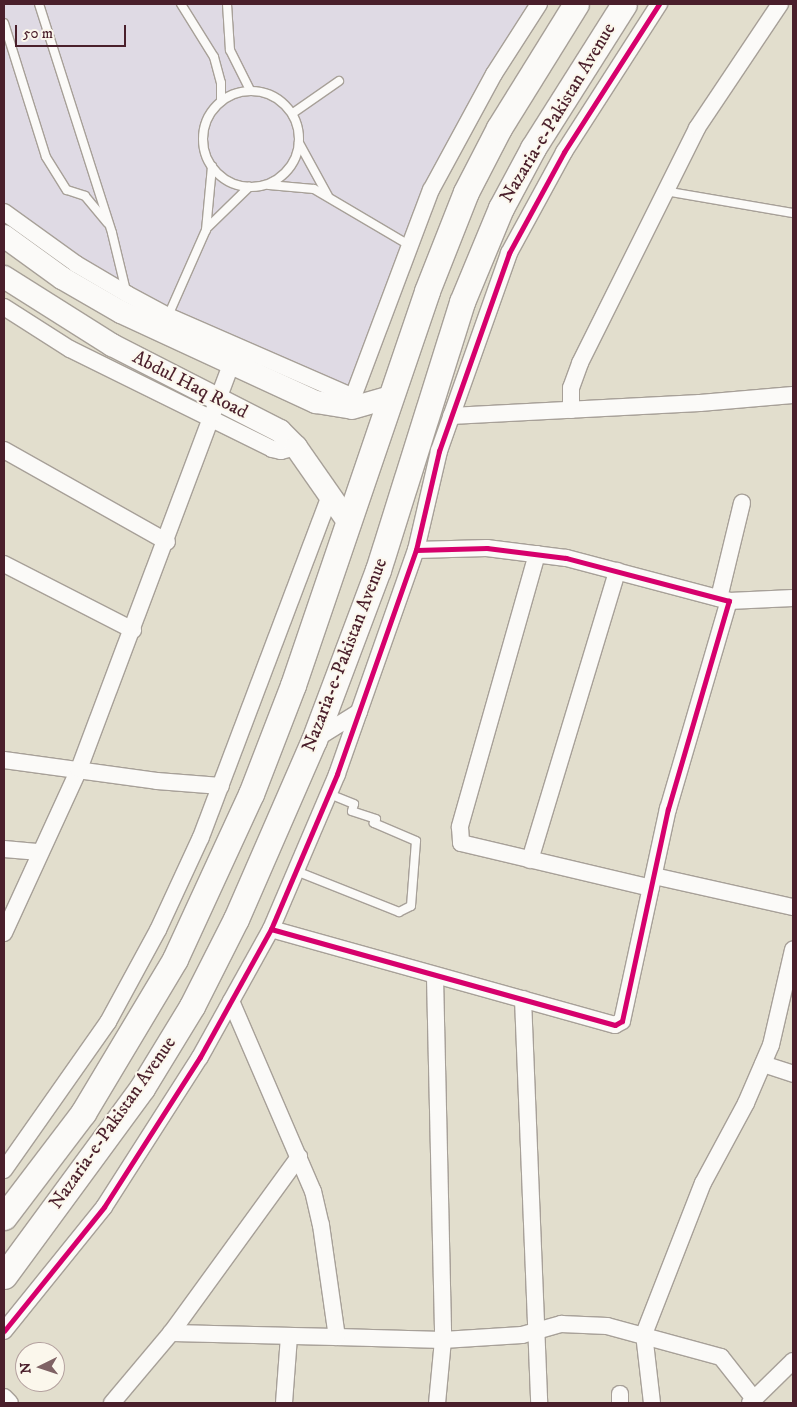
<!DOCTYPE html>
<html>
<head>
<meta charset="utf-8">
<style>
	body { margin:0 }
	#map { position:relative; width:797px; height:1407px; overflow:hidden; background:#e2decd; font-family:"IM FELL DW Pica",serif }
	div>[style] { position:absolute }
	.built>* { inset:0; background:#dfdae4 }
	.roads { filter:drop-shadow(1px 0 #a7a098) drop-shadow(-1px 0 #a7a098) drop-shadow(0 1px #a7a098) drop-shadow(0 -1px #a7a098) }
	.lane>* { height:8px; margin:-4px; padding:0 4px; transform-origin:4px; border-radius:4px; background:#fbfaf8 }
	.lane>.ring { margin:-4px; padding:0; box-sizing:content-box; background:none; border:8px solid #fbfaf8; border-radius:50% }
	.street>* { height:16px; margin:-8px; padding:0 8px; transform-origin:8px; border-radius:8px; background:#fbfaf8 }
	.secondary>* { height:22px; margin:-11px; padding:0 11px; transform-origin:11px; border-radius:11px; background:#fbfaf8 }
	.primary>* { height:25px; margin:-12.5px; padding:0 12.5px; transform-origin:12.5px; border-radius:12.5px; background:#fbfaf8 }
	.cycleway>* { height:5px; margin:-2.5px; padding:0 2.5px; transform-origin:2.5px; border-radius:2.5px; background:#d6006c }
	span { translate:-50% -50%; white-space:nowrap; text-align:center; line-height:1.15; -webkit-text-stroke:4px #fbf7ec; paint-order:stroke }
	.street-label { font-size:19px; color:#4a1f2b }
	.frame { position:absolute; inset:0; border:5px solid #4a1f2b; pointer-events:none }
	.north { position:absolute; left:15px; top:1342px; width:50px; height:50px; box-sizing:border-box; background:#fbf7ec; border:1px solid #b4a19f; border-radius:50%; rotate:266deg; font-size:14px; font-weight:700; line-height:20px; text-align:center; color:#4a1f2b }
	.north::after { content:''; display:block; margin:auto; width:18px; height:22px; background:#7f6264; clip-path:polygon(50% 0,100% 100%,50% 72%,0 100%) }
	.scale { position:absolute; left:15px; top:25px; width:111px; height:22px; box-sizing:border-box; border:2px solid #4a1f2b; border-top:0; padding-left:6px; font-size:15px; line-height:18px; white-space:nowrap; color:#4a1f2b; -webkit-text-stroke:4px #fbf7ec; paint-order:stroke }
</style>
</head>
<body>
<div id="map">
	<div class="built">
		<div style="clip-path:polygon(4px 4px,539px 4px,431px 190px,352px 408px,232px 363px,4px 236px)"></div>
	</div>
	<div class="roads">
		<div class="lane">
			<div style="left:39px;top:4px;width:240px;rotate:72.3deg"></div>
			<div style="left:112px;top:233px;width:60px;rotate:76.4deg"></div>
			<div style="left:181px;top:4px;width:62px;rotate:58.1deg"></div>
			<div style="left:214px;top:57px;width:27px;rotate:75deg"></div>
			<div style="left:221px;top:83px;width:18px;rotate:90deg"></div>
			<div style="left:227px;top:4px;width:46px;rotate:86.3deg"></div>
			<div style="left:230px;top:50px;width:45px;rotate:63.4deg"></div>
			<div style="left:4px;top:23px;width:140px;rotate:72.6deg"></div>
			<div style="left:46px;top:157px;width:39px;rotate:58deg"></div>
			<div style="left:67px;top:190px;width:19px;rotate:18deg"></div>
			<div style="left:85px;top:196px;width:35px;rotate:50deg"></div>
			<div class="ring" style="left:203px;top:91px;width:88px;height:88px"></div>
			<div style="left:293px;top:113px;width:56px;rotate:-34.8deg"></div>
			<div style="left:299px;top:143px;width:60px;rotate:61.3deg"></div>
			<div style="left:269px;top:185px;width:45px;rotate:5.1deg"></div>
			<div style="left:314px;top:189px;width:110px;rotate:30.5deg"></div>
			<div style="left:665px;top:191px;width:130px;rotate:9.8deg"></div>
			<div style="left:207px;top:228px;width:59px;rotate:-44.3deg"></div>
			<div style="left:168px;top:316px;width:94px;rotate:-66.2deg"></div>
			<div style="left:206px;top:230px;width:64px;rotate:-84.6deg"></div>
			<div style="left:296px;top:871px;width:111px;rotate:21.7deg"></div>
			<div style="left:399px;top:912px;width:13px;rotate:-27deg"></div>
			<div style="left:411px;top:906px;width:65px;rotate:-85.6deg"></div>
			<div style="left:416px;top:841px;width:46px;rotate:-156.8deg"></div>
			<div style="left:374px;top:823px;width:4px;rotate:-63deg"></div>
			<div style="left:376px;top:819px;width:25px;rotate:-162deg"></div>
			<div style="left:352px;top:811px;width:7px;rotate:-74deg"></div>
			<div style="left:354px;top:804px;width:27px;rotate:-158deg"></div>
		</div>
		<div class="street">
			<div style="left:4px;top:212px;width:89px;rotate:35.8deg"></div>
			<div style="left:76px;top:264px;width:59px;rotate:30.5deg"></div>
			<div style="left:127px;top:294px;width:47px;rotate:28.2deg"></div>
			<div style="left:168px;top:316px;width:202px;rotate:23.6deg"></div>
			<div style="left:4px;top:307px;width:78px;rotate:32.5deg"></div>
			<div style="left:70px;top:349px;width:225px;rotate:26.3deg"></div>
			<div style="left:272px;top:449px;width:9px;rotate:13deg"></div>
			<div style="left:281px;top:451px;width:16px;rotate:-15deg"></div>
			<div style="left:352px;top:408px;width:11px;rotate:-85deg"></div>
			<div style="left:353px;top:397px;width:221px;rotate:-69.4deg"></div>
			<div style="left:431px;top:190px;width:132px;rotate:-61.5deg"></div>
			<div style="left:494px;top:74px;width:83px;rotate:-57.3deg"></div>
			<div style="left:571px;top:410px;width:22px;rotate:-90deg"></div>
			<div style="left:571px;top:388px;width:27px;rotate:-70deg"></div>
			<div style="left:580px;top:363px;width:263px;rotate:-63.5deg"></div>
			<div style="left:697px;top:128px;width:149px;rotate:-56.2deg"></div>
			<div style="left:451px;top:416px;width:249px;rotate:-3deg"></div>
			<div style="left:700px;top:403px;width:93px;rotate:-4.9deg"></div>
			<div style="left:4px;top:450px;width:187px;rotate:29.4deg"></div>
			<div style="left:537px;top:554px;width:284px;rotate:105.8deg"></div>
			<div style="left:460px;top:827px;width:16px;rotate:86deg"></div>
			<div style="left:461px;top:843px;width:195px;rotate:13.3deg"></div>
			<div style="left:4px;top:564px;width:145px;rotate:27.1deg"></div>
			<div style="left:719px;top:598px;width:98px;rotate:-76.4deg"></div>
			<div style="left:729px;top:601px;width:64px;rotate:-2.7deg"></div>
			<div style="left:314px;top:740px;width:53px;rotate:-31.9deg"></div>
			<div style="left:4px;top:760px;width:154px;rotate:7.8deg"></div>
			<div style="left:157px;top:781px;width:64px;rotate:4.5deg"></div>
			<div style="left:4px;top:849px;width:36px;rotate:5deg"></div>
			<div style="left:530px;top:860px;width:302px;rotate:-73.2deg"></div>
			<div style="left:654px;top:876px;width:142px;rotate:12.6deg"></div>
			<div style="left:271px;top:929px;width:357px;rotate:15.6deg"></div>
			<div style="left:615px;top:1025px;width:8px;rotate:-30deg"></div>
			<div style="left:622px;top:1021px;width:217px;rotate:-77.8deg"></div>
			<div style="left:668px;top:809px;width:217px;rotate:-73.7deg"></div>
			<div style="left:729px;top:601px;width:169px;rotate:-165.2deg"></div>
			<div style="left:566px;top:558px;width:80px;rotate:-172.8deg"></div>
			<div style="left:487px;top:548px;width:71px;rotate:178.4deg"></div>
			<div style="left:4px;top:933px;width:180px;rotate:-65.4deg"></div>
			<div style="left:79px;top:769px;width:434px;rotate:-69.4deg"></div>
			<div style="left:435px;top:977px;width:363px;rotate:88.7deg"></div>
			<div style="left:443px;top:1340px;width:79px;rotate:-3.6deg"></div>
			<div style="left:522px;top:1335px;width:41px;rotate:-15.8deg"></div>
			<div style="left:561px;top:1324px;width:46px;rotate:2.5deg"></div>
			<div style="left:607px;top:1326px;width:118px;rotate:15.2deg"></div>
			<div style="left:721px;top:1357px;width:53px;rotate:51.8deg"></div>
			<div style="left:523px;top:999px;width:404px;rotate:87.7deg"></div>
			<div style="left:231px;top:1001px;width:207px;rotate:66.7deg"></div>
			<div style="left:313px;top:1191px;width:35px;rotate:77deg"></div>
			<div style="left:321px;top:1225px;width:113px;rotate:81.9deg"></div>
			<div style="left:337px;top:1337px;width:106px;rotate:1.6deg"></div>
			<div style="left:443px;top:1340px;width:63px;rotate:95.4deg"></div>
			<div style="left:763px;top:1064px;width:32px;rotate:18deg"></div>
			<div style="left:4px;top:1170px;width:181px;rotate:-54.9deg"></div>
			<div style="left:108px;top:1022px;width:105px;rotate:-61.5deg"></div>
			<div style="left:158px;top:930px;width:102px;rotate:-65.2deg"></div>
			<div style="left:201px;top:837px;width:366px;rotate:-69.3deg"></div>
			<div style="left:4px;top:1331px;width:159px;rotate:-51.1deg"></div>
			<div style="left:104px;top:1207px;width:178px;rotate:-57.4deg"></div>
			<div style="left:200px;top:1057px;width:146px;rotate:-61deg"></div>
			<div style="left:271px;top:929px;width:168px;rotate:-66.9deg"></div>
			<div style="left:337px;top:774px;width:238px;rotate:-70.6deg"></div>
			<div style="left:416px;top:550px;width:102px;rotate:-76.9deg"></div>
			<div style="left:439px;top:451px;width:210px;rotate:-70.5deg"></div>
			<div style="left:509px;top:253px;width:115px;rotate:-61.4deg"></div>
			<div style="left:564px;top:152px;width:176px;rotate:-57.3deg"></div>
			<div style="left:171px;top:1333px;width:166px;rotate:1.4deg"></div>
			<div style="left:620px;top:1394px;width:9px;rotate:90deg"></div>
			<div style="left:4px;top:1397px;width:8px;rotate:45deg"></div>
			<div style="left:112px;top:1403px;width:92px;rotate:-49.9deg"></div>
			<div style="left:171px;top:1333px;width:218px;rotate:-54deg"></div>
			<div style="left:284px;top:1403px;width:67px;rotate:-85.7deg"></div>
			<div style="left:652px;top:1403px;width:69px;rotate:-96.6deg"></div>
			<div style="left:644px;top:1334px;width:162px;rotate:-68.7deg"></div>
			<div style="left:703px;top:1183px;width:91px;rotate:-61.7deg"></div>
			<div style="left:746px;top:1103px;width:63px;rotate:-66.7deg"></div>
			<div style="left:771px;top:1045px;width:98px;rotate:-77deg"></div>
			<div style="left:750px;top:1403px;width:60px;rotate:-44.3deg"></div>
		</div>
		<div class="secondary">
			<div style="left:4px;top:236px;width:72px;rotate:35.9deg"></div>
			<div style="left:62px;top:278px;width:68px;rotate:30deg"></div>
			<div style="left:121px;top:312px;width:215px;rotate:24.8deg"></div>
			<div style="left:316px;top:402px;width:36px;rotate:9deg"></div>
			<div style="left:352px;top:408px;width:40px;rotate:-16deg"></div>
			<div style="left:4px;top:277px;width:128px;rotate:32.2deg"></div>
			<div style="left:112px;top:345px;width:189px;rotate:27.1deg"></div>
			<div style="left:280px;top:431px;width:23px;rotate:45deg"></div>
			<div style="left:296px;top:447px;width:93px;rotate:55.1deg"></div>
		</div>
		<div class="primary">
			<div style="left:4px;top:1217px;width:131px;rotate:-52.8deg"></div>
			<div style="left:83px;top:1113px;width:179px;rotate:-59.1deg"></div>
			<div style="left:175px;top:959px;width:182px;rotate:-65.3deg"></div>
			<div style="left:251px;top:794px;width:117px;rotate:-68.9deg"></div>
			<div style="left:293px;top:685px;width:416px;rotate:-71.2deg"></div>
			<div style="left:427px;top:291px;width:106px;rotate:-68.5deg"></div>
			<div style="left:466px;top:192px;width:72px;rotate:-62.7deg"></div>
			<div style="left:499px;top:128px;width:146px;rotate:-58.2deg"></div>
			<div style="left:4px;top:1276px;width:233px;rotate:-53.7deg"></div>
			<div style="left:142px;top:1088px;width:96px;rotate:-58.6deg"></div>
			<div style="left:192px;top:1006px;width:97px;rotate:-63.2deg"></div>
			<div style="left:236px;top:919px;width:195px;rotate:-66.5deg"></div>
			<div style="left:314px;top:740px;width:182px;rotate:-69.4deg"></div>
			<div style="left:378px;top:570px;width:281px;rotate:-72.6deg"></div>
			<div style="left:462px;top:302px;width:102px;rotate:-67.5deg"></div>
			<div style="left:501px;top:208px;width:68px;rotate:-61.9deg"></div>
			<div style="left:533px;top:148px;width:170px;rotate:-57.7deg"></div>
		</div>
	</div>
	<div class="cycleway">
		<div style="left:271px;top:929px;width:357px;rotate:15.6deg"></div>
		<div style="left:615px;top:1025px;width:8px;rotate:-30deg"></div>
		<div style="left:622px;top:1021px;width:217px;rotate:-77.8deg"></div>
		<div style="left:668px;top:809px;width:217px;rotate:-73.7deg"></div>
		<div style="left:729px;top:601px;width:169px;rotate:-165.2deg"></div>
		<div style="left:566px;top:558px;width:80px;rotate:-172.8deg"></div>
		<div style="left:487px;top:548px;width:71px;rotate:178.4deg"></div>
		<div style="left:4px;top:1331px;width:159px;rotate:-51.1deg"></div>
		<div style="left:104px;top:1207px;width:178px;rotate:-57.4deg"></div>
		<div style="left:200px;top:1057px;width:146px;rotate:-61deg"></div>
		<div style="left:271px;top:929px;width:168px;rotate:-66.9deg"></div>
		<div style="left:337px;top:774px;width:238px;rotate:-70.6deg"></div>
		<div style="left:416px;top:550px;width:102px;rotate:-76.9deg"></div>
		<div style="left:439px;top:451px;width:210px;rotate:-70.5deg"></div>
		<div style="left:509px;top:253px;width:115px;rotate:-61.4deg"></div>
		<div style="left:564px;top:152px;width:176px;rotate:-57.3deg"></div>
	</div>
	<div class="street-label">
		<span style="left:558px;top:113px;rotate:-59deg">Nazaria-e-Pakistan Avenue</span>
		<span style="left:190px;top:385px;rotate:27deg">Abdul Haq Road</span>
		<span style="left:345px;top:655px;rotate:-69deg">Nazaria-e-Pakistan Avenue</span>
		<span style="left:113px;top:1123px;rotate:-55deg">Nazaria-e-Pakistan Avenue</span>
	</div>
	<div class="frame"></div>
	<div class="north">N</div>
	<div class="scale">50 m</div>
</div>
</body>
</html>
